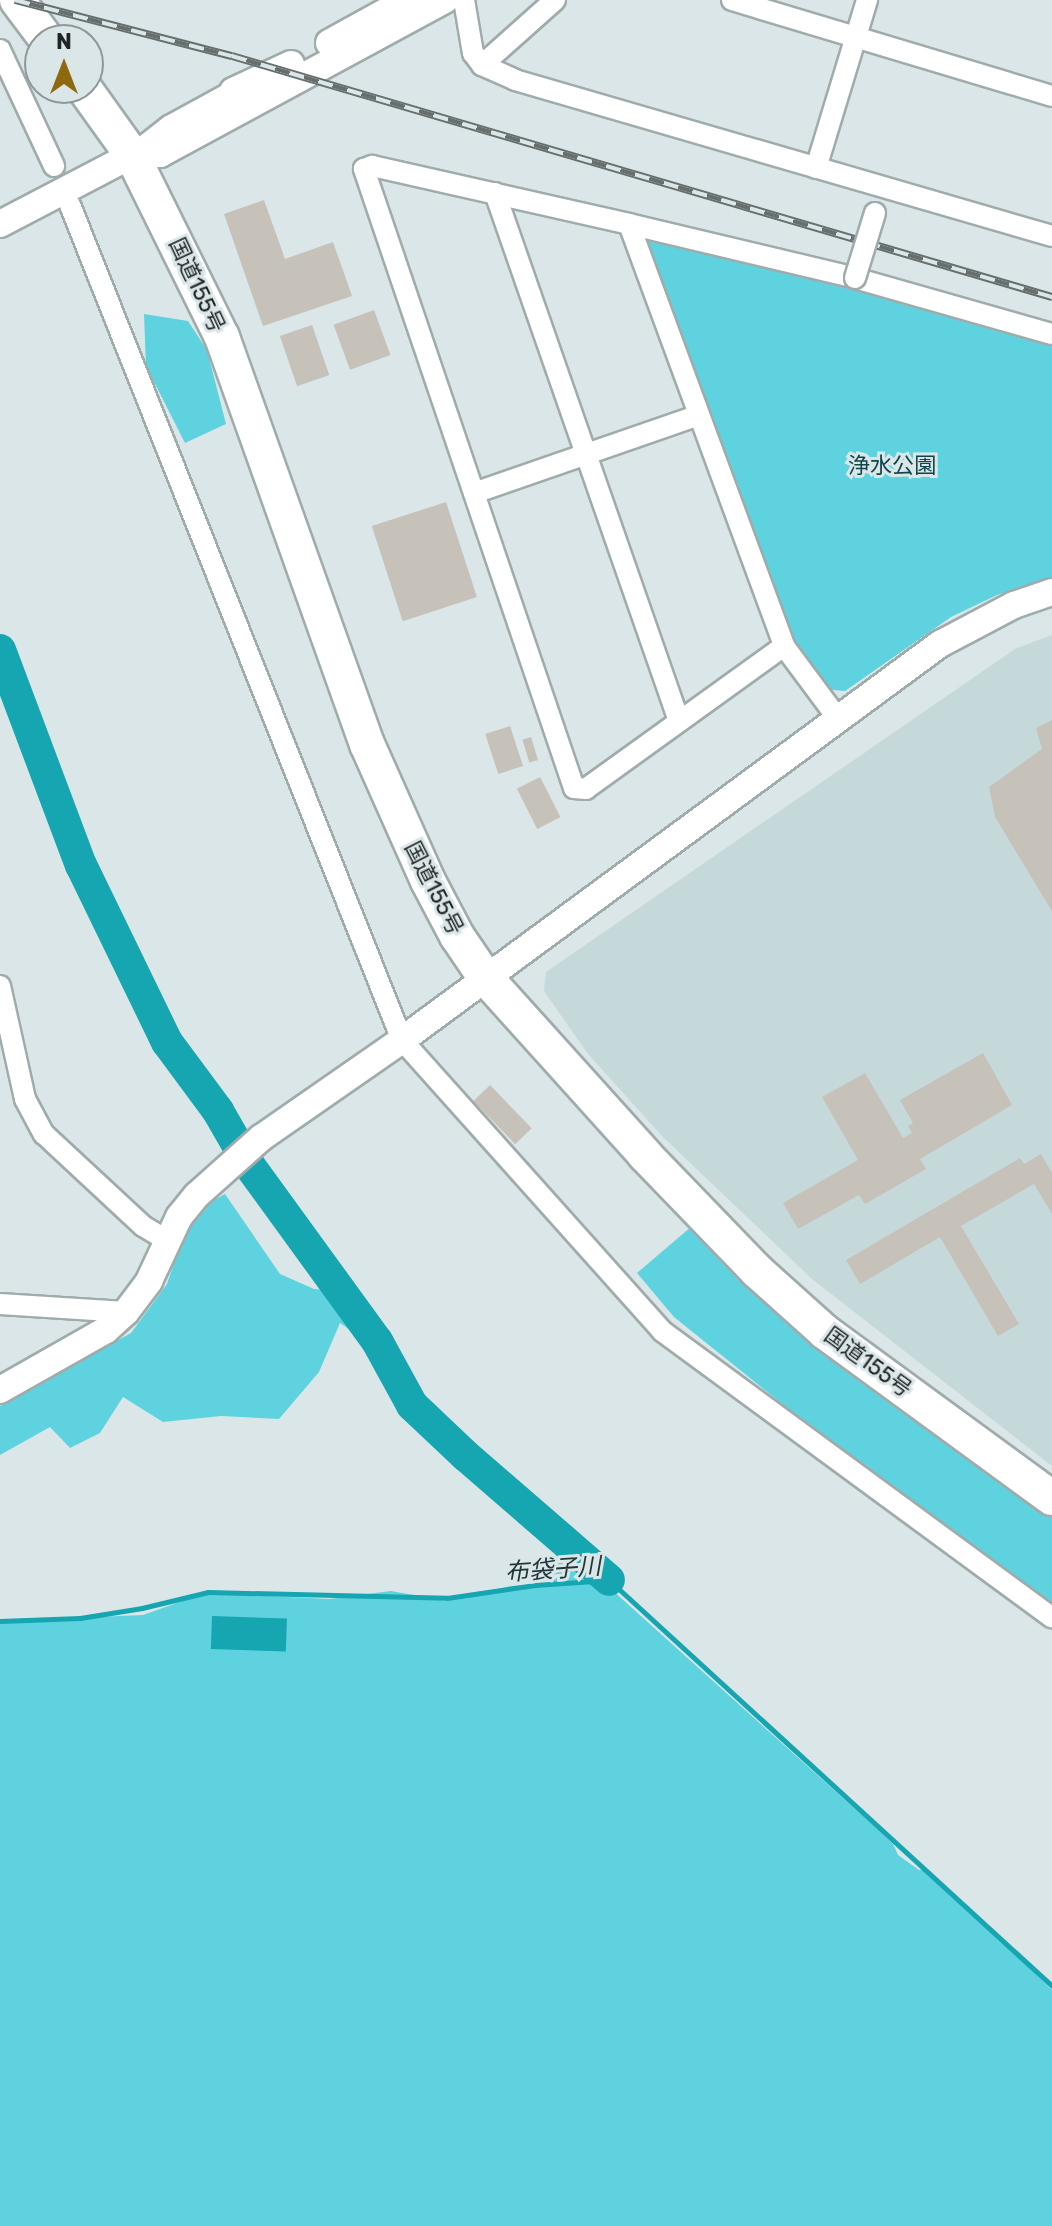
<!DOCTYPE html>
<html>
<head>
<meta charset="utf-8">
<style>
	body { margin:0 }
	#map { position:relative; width:1052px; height:2226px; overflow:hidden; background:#dae6e7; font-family:Rubik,"Noto Sans JP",sans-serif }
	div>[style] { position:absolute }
	.built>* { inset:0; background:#c5d9db }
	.green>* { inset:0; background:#5ed3df }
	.water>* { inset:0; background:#15a6b2; transform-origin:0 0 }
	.stream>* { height:5px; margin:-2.5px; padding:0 2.5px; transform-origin:2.5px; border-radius:2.5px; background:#15a6b2 }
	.river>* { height:32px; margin:-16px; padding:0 16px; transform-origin:16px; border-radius:16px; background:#15a6b2 }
	.building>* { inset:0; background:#c6c1b9; transform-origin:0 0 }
	.roads { filter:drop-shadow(2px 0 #a0abac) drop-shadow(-2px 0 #a0abac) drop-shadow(0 2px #a0abac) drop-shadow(0 -2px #a0abac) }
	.minor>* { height:20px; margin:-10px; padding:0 10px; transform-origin:10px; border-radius:10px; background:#fff }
	.tertiary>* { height:26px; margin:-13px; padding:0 13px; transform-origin:13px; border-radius:13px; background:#fff }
	.trunk>* { height:34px; margin:-17px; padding:0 17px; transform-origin:17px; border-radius:17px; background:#fff }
	.rail>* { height:8px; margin-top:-4px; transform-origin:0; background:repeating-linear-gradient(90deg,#dae6e7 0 15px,#666e6e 0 30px); box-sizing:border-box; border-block:2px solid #666e6e }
	.bridges { filter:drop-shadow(2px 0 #a0abac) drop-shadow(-2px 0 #a0abac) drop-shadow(0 2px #a0abac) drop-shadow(0 -2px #a0abac) }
	.minor-bridge>* { height:20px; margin:-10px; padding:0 10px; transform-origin:10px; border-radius:10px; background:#fff }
	span { translate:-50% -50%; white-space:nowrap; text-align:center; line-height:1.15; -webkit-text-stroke:6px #dae6e7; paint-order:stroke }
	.street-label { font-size:22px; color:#1f2424 }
	.park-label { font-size:22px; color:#0e464c }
	.water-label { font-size:24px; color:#203639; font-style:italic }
	.north { position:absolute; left:24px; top:24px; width:80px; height:80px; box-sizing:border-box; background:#dae6e7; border:2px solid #8f9899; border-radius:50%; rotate:0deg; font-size:22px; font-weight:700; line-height:32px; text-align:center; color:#1f2424 }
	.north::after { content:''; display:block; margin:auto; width:28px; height:36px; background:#8f690e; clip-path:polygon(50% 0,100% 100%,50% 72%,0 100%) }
</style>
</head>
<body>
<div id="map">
	<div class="built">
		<div style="clip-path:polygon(1052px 635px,1052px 1466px,812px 1279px,663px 1137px,588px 1054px,544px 991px,546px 972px,1015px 649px)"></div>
	</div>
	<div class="green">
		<div style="clip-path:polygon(640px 235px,901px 301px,1052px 346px,1052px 577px,997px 595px,951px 617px,845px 691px,823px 689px,786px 639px)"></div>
		<div style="clip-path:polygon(144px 314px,188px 321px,207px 350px,226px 424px,185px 443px,146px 366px)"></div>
		<div style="clip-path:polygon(225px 1194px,280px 1274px,314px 1289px,343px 1291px,367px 1306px,425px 1396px,581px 1546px,611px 1589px,875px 1827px,893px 1844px,898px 1855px,919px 1870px,927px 1869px,1052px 1990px,1052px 2226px,0 2226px,0 1621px,143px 1615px,205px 1593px,329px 1599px,391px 1591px,448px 1601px,511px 1586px,548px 1584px,558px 1549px,534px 1512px,467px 1451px,429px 1442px,403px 1418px,409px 1389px,386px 1355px,340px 1323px,319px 1372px,279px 1419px,221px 1416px,163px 1422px,123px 1397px,100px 1433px,70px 1448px,50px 1427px,0 1455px,0 1406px,131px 1333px,167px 1284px,191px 1213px)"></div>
		<div style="clip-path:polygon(691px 1227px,1052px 1515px,1052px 1606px,832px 1444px,674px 1317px,637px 1273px)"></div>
	</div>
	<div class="water">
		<div style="left:212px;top:1616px;width:75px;height:33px;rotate:2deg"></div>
	</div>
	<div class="stream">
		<div style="left:0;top:1621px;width:80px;rotate:-2.1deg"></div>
		<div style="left:80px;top:1618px;width:63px;rotate:-9.2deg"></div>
		<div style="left:142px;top:1608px;width:68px;rotate:-13.6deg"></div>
		<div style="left:208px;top:1592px;width:239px;rotate:1.4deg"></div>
		<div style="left:447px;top:1598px;width:89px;rotate:-8.4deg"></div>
		<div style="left:535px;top:1585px;width:74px;rotate:-3.9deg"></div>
		<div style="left:609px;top:1580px;width:601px;rotate:42.5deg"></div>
	</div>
	<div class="river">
		<div style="left:0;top:650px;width:230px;rotate:69.4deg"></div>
		<div style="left:81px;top:865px;width:197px;rotate:64.1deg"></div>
		<div style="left:167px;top:1042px;width:86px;rotate:53.5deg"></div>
		<div style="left:218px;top:1111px;width:62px;rotate:60.1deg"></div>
		<div style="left:249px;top:1165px;width:218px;rotate:54deg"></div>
		<div style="left:377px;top:1341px;width:73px;rotate:61.3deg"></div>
		<div style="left:412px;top:1405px;width:74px;rotate:43.4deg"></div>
		<div style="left:466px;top:1456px;width:189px;rotate:40.9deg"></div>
	</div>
	<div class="building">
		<div style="clip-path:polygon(264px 200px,285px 259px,333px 242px,352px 296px,263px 326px,224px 214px)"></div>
		<div style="left:374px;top:310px;width:48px;height:43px;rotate:70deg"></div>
		<div style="left:312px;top:325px;width:53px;height:34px;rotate:71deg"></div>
		<div style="left:446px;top:502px;width:100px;height:78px;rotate:72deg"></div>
		<div style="clip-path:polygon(1052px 720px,1052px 911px,995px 817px,989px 787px,1042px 749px,1036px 728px)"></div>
		<div style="left:510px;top:726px;width:42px;height:26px;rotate:72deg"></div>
		<div style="left:531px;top:737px;width:24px;height:9px;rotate:73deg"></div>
		<div style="left:540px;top:777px;width:45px;height:26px;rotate:63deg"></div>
		<div style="clip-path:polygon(983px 1053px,1012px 1105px,920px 1159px,926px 1169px,865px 1204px,859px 1195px,798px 1229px,783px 1203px,858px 1160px,822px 1097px,865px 1073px,903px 1138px,912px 1133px,908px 1126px,913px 1123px,900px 1100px)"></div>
		<div style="left:490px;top:1085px;width:60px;height:23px;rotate:46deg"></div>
		<div style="clip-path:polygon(1041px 1154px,1052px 1173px,1052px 1214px,1034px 1184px,961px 1226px,1019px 1324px,998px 1336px,940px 1237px,860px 1284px,846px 1260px,1020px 1158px,1024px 1164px)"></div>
	</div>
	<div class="roads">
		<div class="minor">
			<div style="left:464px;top:0;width:54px;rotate:80.4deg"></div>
			<div style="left:473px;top:53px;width:15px;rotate:53deg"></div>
			<div style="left:555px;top:0;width:98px;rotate:138.3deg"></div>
			<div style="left:482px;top:65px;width:36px;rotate:24deg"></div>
			<div style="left:515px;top:80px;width:559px;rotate:16.2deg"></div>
			<div style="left:732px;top:0;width:334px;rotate:16.7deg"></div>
			<div style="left:0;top:50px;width:128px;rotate:65deg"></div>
			<div style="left:132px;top:155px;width:47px;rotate:-38.1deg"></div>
			<div style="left:169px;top:126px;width:73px;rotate:-28.7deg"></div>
			<div style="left:816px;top:168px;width:176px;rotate:-73.1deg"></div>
			<div style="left:495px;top:193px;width:559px;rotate:70.79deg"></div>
			<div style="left:70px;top:205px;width:899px;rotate:68.32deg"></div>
			<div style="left:402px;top:1040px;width:390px;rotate:48.2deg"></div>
			<div style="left:662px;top:1331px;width:484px;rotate:36.3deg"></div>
			<div style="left:629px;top:224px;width:450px;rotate:69.8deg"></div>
			<div style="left:784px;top:646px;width:92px;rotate:53.4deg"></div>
			<div style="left:474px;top:493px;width:238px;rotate:-19.1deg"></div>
			<div style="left:784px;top:646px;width:244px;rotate:144.2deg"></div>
			<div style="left:586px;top:789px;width:12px;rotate:-175deg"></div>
			<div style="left:574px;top:788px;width:654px;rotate:-108.74deg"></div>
			<div style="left:364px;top:169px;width:9px;rotate:-21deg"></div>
			<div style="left:372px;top:166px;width:263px;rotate:12.7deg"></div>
			<div style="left:629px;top:224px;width:232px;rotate:13.4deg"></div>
			<div style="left:855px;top:278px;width:205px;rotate:15.9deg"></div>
			<div style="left:0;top:986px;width:116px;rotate:77.5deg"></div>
			<div style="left:25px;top:1099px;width:40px;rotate:62deg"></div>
			<div style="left:44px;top:1134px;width:135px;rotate:42.9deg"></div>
			<div style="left:143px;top:1226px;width:27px;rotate:31deg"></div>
			<div style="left:0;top:1304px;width:126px;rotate:3.6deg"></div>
		</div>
		<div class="tertiary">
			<div style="left:329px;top:43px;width:89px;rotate:-28.9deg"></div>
			<div style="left:233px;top:91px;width:64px;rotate:-25deg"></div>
			<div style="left:0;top:224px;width:149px;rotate:-27.6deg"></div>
			<div style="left:132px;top:155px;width:28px;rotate:-2deg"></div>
			<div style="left:160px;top:154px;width:324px;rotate:-28.4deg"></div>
			<div style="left:0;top:1390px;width:122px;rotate:-29.5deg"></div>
			<div style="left:106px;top:1330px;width:27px;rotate:-42deg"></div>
			<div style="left:126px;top:1312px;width:39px;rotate:-53deg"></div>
			<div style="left:149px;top:1281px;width:71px;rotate:-64.9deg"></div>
			<div style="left:179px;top:1217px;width:28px;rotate:-51deg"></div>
			<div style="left:197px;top:1195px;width:86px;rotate:-41.7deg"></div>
			<div style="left:261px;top:1138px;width:172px;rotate:-34.8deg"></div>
			<div style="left:402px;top:1040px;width:668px;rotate:-36.36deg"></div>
			<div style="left:940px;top:644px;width:84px;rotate:-27.8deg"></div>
			<div style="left:1014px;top:605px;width:40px;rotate:-18.9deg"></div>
		</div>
		<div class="trunk">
			<div style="left:17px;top:0;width:50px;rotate:53.1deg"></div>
			<div style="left:84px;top:88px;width:82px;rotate:54.4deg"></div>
			<div style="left:132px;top:155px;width:203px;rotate:63.7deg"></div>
			<div style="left:222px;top:337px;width:432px;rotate:70.4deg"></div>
			<div style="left:367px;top:744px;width:150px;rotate:66deg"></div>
			<div style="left:428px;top:881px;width:62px;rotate:62.2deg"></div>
			<div style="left:457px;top:936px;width:50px;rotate:55.7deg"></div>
			<div style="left:485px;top:977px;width:239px;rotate:48deg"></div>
			<div style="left:645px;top:1155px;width:161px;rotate:46deg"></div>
			<div style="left:757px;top:1271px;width:91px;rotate:41.9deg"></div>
			<div style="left:825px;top:1332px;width:281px;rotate:36.2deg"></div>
		</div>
	</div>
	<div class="rail">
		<div style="left:15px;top:0;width:224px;rotate:14.5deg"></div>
		<div style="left:232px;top:56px;width:855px;rotate:16.38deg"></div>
	</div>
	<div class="bridges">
		<div class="minor-bridge">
			<div style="left:855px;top:278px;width:68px;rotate:-72.9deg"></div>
		</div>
	</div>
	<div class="street-label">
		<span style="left:197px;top:285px;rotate:65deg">国道155号</span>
		<span style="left:434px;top:888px;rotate:63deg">国道155号</span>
		<span style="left:868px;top:1362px;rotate:36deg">国道155号</span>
	</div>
	<div class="park-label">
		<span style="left:892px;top:466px">浄水公園</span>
	</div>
	<div class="water-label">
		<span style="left:553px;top:1570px;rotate:-4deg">布袋子川</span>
	</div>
	<div class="north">N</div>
</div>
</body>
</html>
